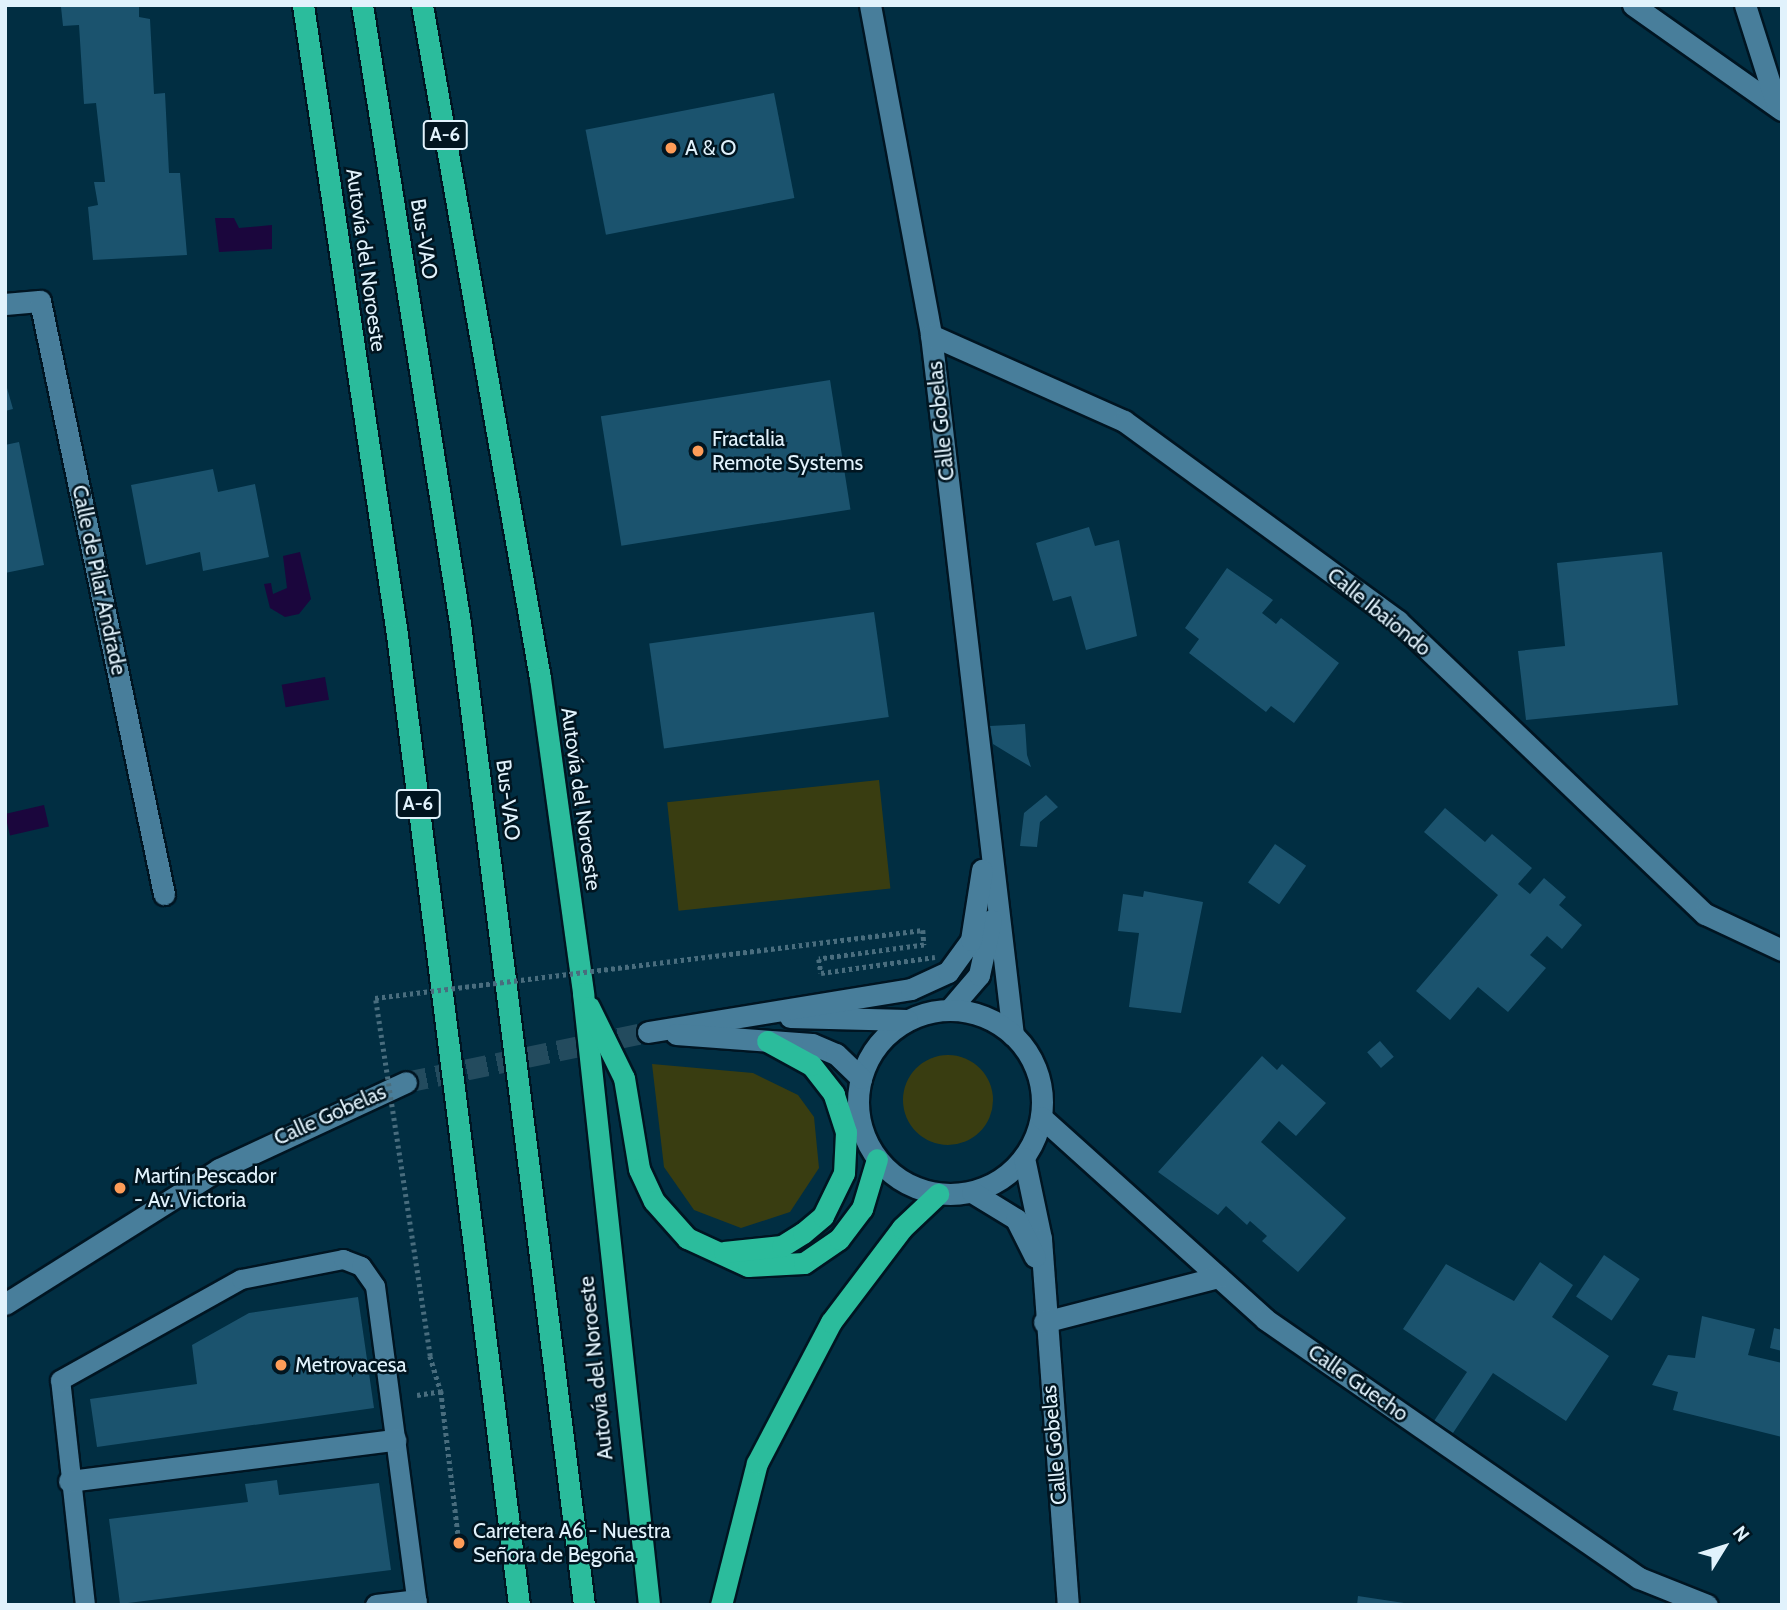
<!DOCTYPE html>
<html>
<head>
<meta charset="utf-8">
<style>
	body { margin:0 }
	#map { position:relative; width:1787px; height:1610px; overflow:hidden; background:#012e42; font-family:Cabin,sans-serif }
	div>[style] { position:absolute }
	.green>* { inset:0; background:#393d11; transform-origin:0 0 }
	.round { border-radius:50% }
	.water>* { inset:0; background:#1b063d; transform-origin:0 0 }
	.building>* { inset:0; background:#1b536e; transform-origin:0 0 }
	.street-tunnel>* { height:21px; margin-top:-10.5px; transform-origin:0; background:repeating-linear-gradient(90deg,#234b5e 0 21px,transparent 0 31px) }
	.path>* { height:4.5px; margin-top:-2.25px; transform-origin:0; background:repeating-linear-gradient(90deg,#496d7e 0 3.5px,transparent 0 7px) }
	.roads { filter:drop-shadow(2px 0 #001522) drop-shadow(-2px 0 #001522) drop-shadow(0 2px #001522) drop-shadow(0 -2px #001522) }
	.lane>* { height:19px; margin:-9.5px; padding:0 9.5px; transform-origin:9.5px; border-radius:9.5px; background:#487e9b }
	.street>* { height:21px; margin:-10.5px; padding:0 10.5px; transform-origin:10.5px; border-radius:10.5px; background:#487e9b }
	.street>.ring { margin:-10.5px; padding:0; box-sizing:content-box; background:none; border:21px solid #487e9b; border-radius:50% }
	.highway>* { height:21px; margin:-10.5px; padding:0 10.5px; transform-origin:10.5px; border-radius:10.5px; background:#2bbc9c }
	.path-bridge>* { height:4.5px; margin-top:-2.25px; transform-origin:0; background:repeating-linear-gradient(90deg,#496d7e 0 3.5px,transparent 0 7px) }
	.dots>* { width:19px; height:19px; translate:-50% -50%; box-sizing:border-box; border:4px solid #011520; border-radius:50% }
	span { translate:-50% -50%; white-space:nowrap; text-align:center; line-height:1.15; -webkit-text-stroke:5px #011520; paint-order:stroke }
	.shield-label span { padding:2px 5px; background:#011520; border:2px solid; border-radius:5px; -webkit-text-stroke-width:0 }
	.shield-label { font-size:19px; color:#e1f2fc; font-weight:700 }
	.poi-label { font-size:21px; color:#e1f2fc }
	.left { translate:0 -50%; text-align:left }
	.street-label { font-size:21px; color:#e1f2fc }
	.frame { position:absolute; inset:0; border:7px solid #e1f2fc; pointer-events:none }
	.north { position:absolute; left:1689px; top:1512px; width:70px; height:70px; -webkit-text-stroke:5px #011520; paint-order:stroke; rotate:52deg; font-size:19px; font-weight:700; line-height:28px; text-align:center; color:#e1f2fc }
	.north::after { content:''; display:block; margin:auto; width:24px; height:32px; background:#e1f2fc; clip-path:polygon(50% 0,100% 100%,50% 72%,0 100%) }
</style>
</head>
<body>
<div id="map">
	<div class="green">
		<div style="left:879px;top:780px;width:109px;height:213px;rotate:84deg"></div>
		<div class="round" style="left:903px;top:1055px;width:90px;height:90px"></div>
		<div style="clip-path:polygon(652px 1064px,753px 1073px,798px 1095px,814px 1117px,819px 1168px,790px 1212px,741px 1228px,694px 1210px,664px 1167px)"></div>
	</div>
	<div class="water">
		<div style="clip-path:polygon(215px 218px,234px 218px,239px 228px,272px 225px,272px 249px,219px 252px)"></div>
		<div style="clip-path:polygon(300px 552px,311px 599px,299px 614px,285px 617px,270px 608px,264px 584px,271px 583px,273px 594px,287px 588px,283px 556px)"></div>
		<div style="left:325px;top:677px;width:23px;height:44px;rotate:80deg"></div>
		<div style="left:44px;top:805px;width:22px;height:40px;rotate:77deg"></div>
	</div>
	<div class="building">
		<div style="clip-path:polygon(50px 5px,139px 5px,139px 17px,150px 19px,154px 94px,165px 93px,169px 173px,180px 173px,187px 255px,93px 260px,88px 207px,98px 205px,94px 182px,105px 182px,96px 103px,84px 104px,79px 25px,63px 26px,61px 7px)"></div>
		<div style="left:774px;top:93px;width:107px;height:192px;rotate:79deg"></div>
		<div style="left:830px;top:380px;width:131px;height:232px;rotate:81deg"></div>
		<div style="clip-path:polygon(5px 381px,13px 409px,5px 411px)"></div>
		<div style="clip-path:polygon(19px 442px,44px 565px,5px 573px,5px 445px)"></div>
		<div style="clip-path:polygon(213px 469px,218px 492px,255px 484px,269px 557px,203px 571px,200px 552px,146px 565px,131px 485px)"></div>
		<div style="clip-path:polygon(1089px 527px,1095px 546px,1119px 540px,1137px 636px,1086px 650px,1071px 596px,1053px 601px,1036px 543px)"></div>
		<div style="clip-path:polygon(1662px 552px,1678px 705px,1526px 720px,1518px 651px,1565px 646px,1557px 563px)"></div>
		<div style="clip-path:polygon(1227px 568px,1273px 600px,1262px 613px,1276px 624px,1281px 618px,1339px 663px,1294px 723px,1271px 706px,1266px 712px,1189px 653px,1199px 639px,1185px 628px)"></div>
		<div style="left:874px;top:612px;width:106px;height:227px;rotate:82deg"></div>
		<div style="clip-path:polygon(1025px 724px,1027px 755px,1031px 767px,993px 744px,990px 726px)"></div>
		<div style="clip-path:polygon(1046px 795px,1058px 807px,1040px 822px,1037px 847px,1020px 846px,1024px 813px)"></div>
		<div style="clip-path:polygon(1445px 808px,1485px 842px,1492px 834px,1532px 868px,1518px 884px,1530px 894px,1544px 878px,1566px 897px,1559px 905px,1582px 925px,1562px 949px,1547px 936px,1530px 955px,1546px 968px,1508px 1012px,1478px 987px,1450px 1020px,1416px 991px,1498px 895px,1424px 832px)"></div>
		<div style="left:1275px;top:844px;width:38px;height:47px;rotate:35deg"></div>
		<div style="clip-path:polygon(1144px 891px,1203px 902px,1181px 1013px,1129px 1007px,1139px 933px,1118px 931px,1123px 894px,1143px 897px)"></div>
		<div style="left:1380px;top:1041px;width:21px;height:17px;rotate:49deg"></div>
		<div style="clip-path:polygon(1262px 1056px,1277px 1070px,1282px 1064px,1326px 1103px,1296px 1136px,1279px 1121px,1261px 1142px,1346px 1218px,1298px 1272px,1262px 1241px,1267px 1236px,1250px 1221px,1247px 1225px,1226px 1206px,1218px 1215px,1158px 1172px)"></div>
		<div style="left:1604px;top:1255px;width:43px;height:50px;rotate:34deg"></div>
		<div style="clip-path:polygon(1540px 1262px,1573px 1285px,1552px 1317px,1609px 1356px,1566px 1421px,1493px 1373px,1453px 1433px,1434px 1421px,1467px 1372px,1403px 1329px,1446px 1264px,1514px 1301px)"></div>
		<div style="clip-path:polygon(358px 1297px,374px 1408px,97px 1447px,90px 1399px,197px 1384px,192px 1345px,249px 1313px)"></div>
		<div style="clip-path:polygon(1702px 1316px,1755px 1329px,1748px 1355px,1782px 1363px,1782px 1437px,1673px 1410px,1678px 1392px,1652px 1385px,1668px 1355px,1695px 1358px)"></div>
		<div style="clip-path:polygon(1774px 1328px,1782px 1330px,1782px 1351px,1770px 1348px)"></div>
		<div style="clip-path:polygon(277px 1480px,279px 1495px,379px 1483px,391px 1570px,120px 1604px,109px 1519px,248px 1502px,245px 1484px)"></div>
		<div style="clip-path:polygon(1358px 1596px,1404px 1603px,1403px 1605px,1357px 1605px)"></div>
	</div>
	<div class="street-tunnel">
		<div style="left:406px;top:1082px;width:247px;rotate:-11.7deg"></div>
	</div>
	<div class="path">
		<div style="left:430px;top:1356px;width:37px;rotate:73deg"></div>
		<div style="left:441px;top:1391px;width:153px;rotate:83.2deg"></div>
		<div style="left:417px;top:1395px;width:24px;rotate:-9deg"></div>
	</div>
	<div class="roads">
		<div class="lane">
			<div style="left:85px;top:1605px;width:226px;rotate:-96.3deg"></div>
			<div style="left:60px;top:1380px;width:207px;rotate:-29.2deg"></div>
			<div style="left:241px;top:1279px;width:104px;rotate:-11.1deg"></div>
			<div style="left:343px;top:1259px;width:19px;rotate:21deg"></div>
			<div style="left:361px;top:1266px;width:24px;rotate:55deg"></div>
			<div style="left:375px;top:1286px;width:322px;rotate:82.5deg"></div>
		</div>
		<div class="street">
			<div style="left:870px;top:5px;width:336px;rotate:79.5deg"></div>
			<div style="left:931px;top:335px;width:705px;rotate:83.32deg"></div>
			<div style="left:1633px;top:5px;width:182px;rotate:35.2deg"></div>
			<div style="left:1745px;top:5px;width:103px;rotate:72.4deg"></div>
			<div style="left:5px;top:304px;width:35px;rotate:-5deg"></div>
			<div style="left:40px;top:301px;width:606px;rotate:78.19deg"></div>
			<div style="left:931px;top:335px;width:211px;rotate:24deg"></div>
			<div style="left:1124px;top:421px;width:339px;rotate:36.1deg"></div>
			<div style="left:1398px;top:621px;width:424px;rotate:43.7deg"></div>
			<div style="left:1705px;top:914px;width:85px;rotate:25.1deg"></div>
			<div style="left:949px;top:1010px;width:46px;rotate:-49.4deg"></div>
			<div style="left:979px;top:975px;width:56px;rotate:-77.7deg"></div>
			<div class="ring" style="left:858px;top:1010px;width:163px;height:163px"></div>
			<div style="left:790px;top:1017px;width:117px;rotate:1.5deg"></div>
			<div style="left:648px;top:1032px;width:266px;rotate:-9.3deg"></div>
			<div style="left:911px;top:989px;width:41px;rotate:-24.7deg"></div>
			<div style="left:948px;top:972px;width:39px;rotate:-54deg"></div>
			<div style="left:971px;top:940px;width:71px;rotate:-81.1deg"></div>
			<div style="left:676px;top:1034px;width:136px;rotate:4.2deg"></div>
			<div style="left:812px;top:1044px;width:26px;rotate:23deg"></div>
			<div style="left:836px;top:1054px;width:35px;rotate:44deg"></div>
			<div style="left:1041px;top:1117px;width:302px;rotate:42deg"></div>
			<div style="left:1265px;top:1319px;width:455px;rotate:34.7deg"></div>
			<div style="left:1639px;top:1578px;width:73px;rotate:21.7deg"></div>
			<div style="left:1024px;top:1158px;width:83px;rotate:78.1deg"></div>
			<div style="left:1041px;top:1239px;width:367px;rotate:85.8deg"></div>
			<div style="left:972px;top:1192px;width:52px;rotate:31.5deg"></div>
			<div style="left:1016px;top:1219px;width:42px;rotate:63.4deg"></div>
			<div style="left:5px;top:1304px;width:253px;rotate:-32.2deg"></div>
			<div style="left:219px;top:1169px;width:206px;rotate:-24.9deg"></div>
			<div style="left:1044px;top:1322px;width:180px;rotate:-14.5deg"></div>
			<div style="left:69px;top:1481px;width:329px;rotate:-7.2deg"></div>
			<div style="left:376px;top:1605px;width:40px;rotate:-7.1deg"></div>
		</div>
		<div class="highway">
			<div style="left:303px;top:5px;width:637px;rotate:81.51deg"></div>
			<div style="left:397px;top:635px;width:978px;rotate:82.83deg"></div>
			<div style="left:362px;top:5px;width:626px;rotate:80.99deg"></div>
			<div style="left:460px;top:623px;width:990px;rotate:82.8deg"></div>
			<div style="left:422px;top:5px;width:683px;rotate:80.06deg"></div>
			<div style="left:540px;top:678px;width:318px;rotate:82.2deg"></div>
			<div style="left:583px;top:993px;width:616px;rotate:83.84deg"></div>
			<div style="left:589px;top:1007px;width:79px;rotate:63.8deg"></div>
			<div style="left:624px;top:1078px;width:92px;rotate:80.6deg"></div>
			<div style="left:639px;top:1169px;width:35px;rotate:65deg"></div>
			<div style="left:654px;top:1201px;width:50px;rotate:48.3deg"></div>
			<div style="left:687px;top:1238px;width:67px;rotate:24.7deg"></div>
			<div style="left:748px;top:1266px;width:56px;rotate:-3.1deg"></div>
			<div style="left:804px;top:1263px;width:42px;rotate:-34.4deg"></div>
			<div style="left:839px;top:1239px;width:38px;rotate:-53deg"></div>
			<div style="left:862px;top:1209px;width:52px;rotate:-73.3deg"></div>
			<div style="left:724px;top:1252px;width:58px;rotate:-5.9deg"></div>
			<div style="left:782px;top:1246px;width:25px;rotate:-32deg"></div>
			<div style="left:803px;top:1233px;width:26px;rotate:-40deg"></div>
			<div style="left:823px;top:1216px;width:48px;rotate:-64deg"></div>
			<div style="left:844px;top:1173px;width:41px;rotate:-87.2deg"></div>
			<div style="left:846px;top:1132px;width:40px;rotate:-108deg"></div>
			<div style="left:834px;top:1094px;width:37px;rotate:-128deg"></div>
			<div style="left:811px;top:1065px;width:50px;rotate:-151.4deg"></div>
			<div style="left:721px;top:1605px;width:146px;rotate:-75.8deg"></div>
			<div style="left:757px;top:1463px;width:159px;rotate:-62.3deg"></div>
			<div style="left:831px;top:1322px;width:118px;rotate:-52.9deg"></div>
			<div style="left:902px;top:1228px;width:50px;rotate:-43.4deg"></div>
		</div>
	</div>
	<div class="path-bridge">
		<div style="left:430px;top:1356px;width:362px;rotate:-98.7deg"></div>
		<div style="left:375px;top:998px;width:552px;rotate:-7.07deg"></div>
		<div style="left:923px;top:930px;width:15px;rotate:86deg"></div>
		<div style="left:924px;top:945px;width:106px;rotate:172.4deg"></div>
		<div style="left:819px;top:959px;width:14px;rotate:82deg"></div>
		<div style="left:821px;top:973px;width:115px;rotate:-8deg"></div>
	</div>
	<div class="dots">
		<div style="left:671px;top:148px;background:#fe9c58"></div>
		<div style="left:698px;top:451px;background:#fe9c58"></div>
		<div style="left:120px;top:1188px;background:#fe9c58"></div>
		<div style="left:281px;top:1365px;background:#fe9c58"></div>
		<div style="left:459px;top:1543px;background:#fe9c58"></div>
	</div>
	<div class="shield-label">
		<span style="left:445px;top:135px">A-6</span>
		<span style="left:418px;top:804px">A-6</span>
	</div>
	<div class="poi-label">
		<span class="left" style="left:685px;top:148px">A &amp; O</span>
		<span class="left" style="left:712px;top:451px">Fractalia<br>Remote Systems</span>
		<span class="left" style="left:134px;top:1188px">Martín Pescador<br>- Av. Victoria</span>
		<span class="left" style="left:295px;top:1365px">Metrovacesa</span>
		<span class="left" style="left:473px;top:1543px">Carretera A6 - Nuestra<br>Señora de Begoña</span>
	</div>
	<div class="street-label">
		<span style="left:424px;top:239px;rotate:81deg">Bus-VAO</span>
		<span style="left:366px;top:260px;rotate:82deg">Autovía del Noroeste</span>
		<span style="left:941px;top:421px;rotate:-96deg">Calle Gobelas</span>
		<span style="left:99px;top:580px;rotate:78deg">Calle de Pilar Andrade</span>
		<span style="left:1379px;top:612px;rotate:39deg">Calle Ibaiondo</span>
		<span style="left:581px;top:799px;rotate:82deg">Autovía del Noroeste</span>
		<span style="left:508px;top:800px;rotate:83deg">Bus-VAO</span>
		<span style="left:330px;top:1115px;rotate:-24deg">Calle Gobelas</span>
		<span style="left:596px;top:1368px;rotate:-96deg">Autovía del Noroeste</span>
		<span style="left:1358px;top:1383px;rotate:35deg">Calle Guecho</span>
		<span style="left:1054px;top:1445px;rotate:-95deg">Calle Gobelas</span>
	</div>
	<div class="frame"></div>
	<div class="north">N</div>
</div>
</body>
</html>
